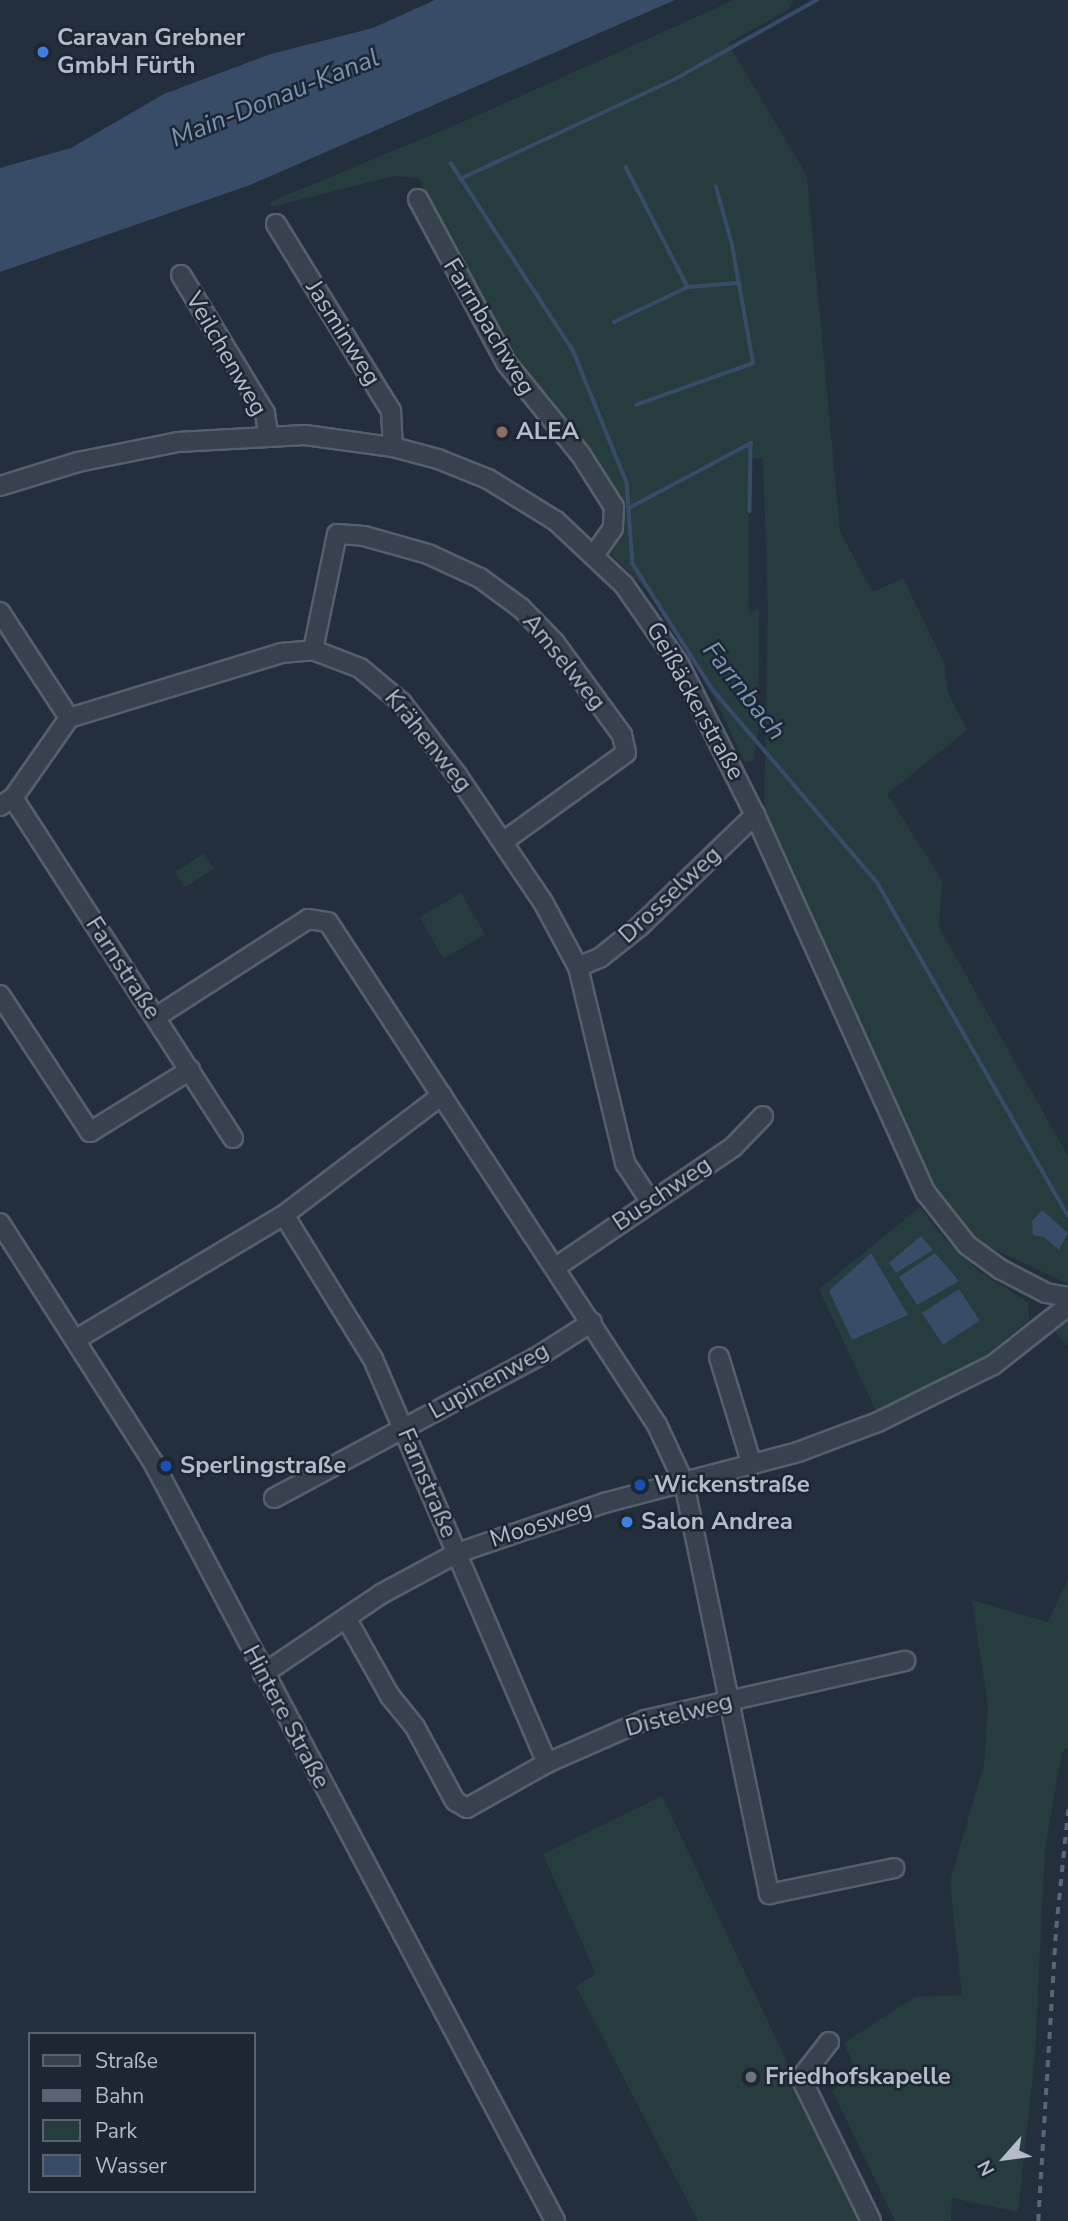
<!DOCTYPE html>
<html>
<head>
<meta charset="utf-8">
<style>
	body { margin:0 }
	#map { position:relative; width:1068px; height:2221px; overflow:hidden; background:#242f3e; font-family:"Nunito Sans",sans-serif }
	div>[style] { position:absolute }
	.green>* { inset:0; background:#263c3f; transform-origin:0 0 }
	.water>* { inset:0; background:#394c67; transform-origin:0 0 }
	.stream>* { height:3.5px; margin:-1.75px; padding:0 1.75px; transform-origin:1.75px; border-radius:1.75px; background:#394c67 }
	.roads { filter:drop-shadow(2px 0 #565f6c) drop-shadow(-2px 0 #565f6c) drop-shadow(0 2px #565f6c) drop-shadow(0 -2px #565f6c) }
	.minor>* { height:18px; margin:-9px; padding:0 9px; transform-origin:9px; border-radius:9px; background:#38414e }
	.rail>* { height:3.5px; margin-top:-1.75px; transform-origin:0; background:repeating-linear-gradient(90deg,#5a6575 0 7px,transparent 0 14px) }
	.dots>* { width:19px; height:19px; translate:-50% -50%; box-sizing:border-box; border:4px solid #1d2633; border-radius:50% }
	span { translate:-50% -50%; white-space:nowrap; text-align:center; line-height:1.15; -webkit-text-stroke:5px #1d2633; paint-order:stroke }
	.poi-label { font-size:24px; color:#b4bcc9; font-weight:700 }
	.left { translate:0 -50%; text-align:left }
	.street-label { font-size:24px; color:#b4bcc9 }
	.water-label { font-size:26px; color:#7c92b1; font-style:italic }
	.legend { position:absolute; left:28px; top:2032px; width:228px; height:161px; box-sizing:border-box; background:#1d2633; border:2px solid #59626f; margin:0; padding:9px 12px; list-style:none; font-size:21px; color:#b4bcc9 }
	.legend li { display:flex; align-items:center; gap:14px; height:35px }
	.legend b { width:35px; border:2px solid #59626f }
	.north { position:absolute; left:970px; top:2123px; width:70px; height:70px; -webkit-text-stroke:5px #1d2633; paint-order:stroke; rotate:242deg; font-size:19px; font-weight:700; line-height:28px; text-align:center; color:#b4bcc9 }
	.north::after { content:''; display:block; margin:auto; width:24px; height:32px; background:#b4bcc9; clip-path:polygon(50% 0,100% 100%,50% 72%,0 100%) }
</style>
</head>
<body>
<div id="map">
	<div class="green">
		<div style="clip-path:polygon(734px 0,793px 0,788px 10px,728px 43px,807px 176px,840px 532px,873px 592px,903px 578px,944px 663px,948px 693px,967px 730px,887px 794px,942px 880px,939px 927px,1068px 1156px,1068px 1284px,982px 1243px,950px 1213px,927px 1181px,764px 814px,768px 609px,763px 459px,748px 457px,749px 613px,759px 608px,758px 736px,754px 760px,745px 763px,700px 666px,655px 598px,611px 554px,622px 506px,613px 485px,517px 366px,464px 276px,419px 178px,394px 176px,271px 207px,270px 202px,465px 121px)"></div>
		<div style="left:204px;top:853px;width:18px;height:35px;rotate:56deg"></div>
		<div style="left:461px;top:893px;width:48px;height:48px;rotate:60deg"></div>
		<div style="clip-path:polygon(920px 1207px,941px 1235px,980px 1272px,1028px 1302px,1029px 1320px,976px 1363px,876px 1411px,819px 1289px)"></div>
		<div style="clip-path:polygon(1068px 1316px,1068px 1346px,1055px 1332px)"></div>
		<div style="clip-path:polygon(1068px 1579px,1068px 1748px,1062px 1752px,1045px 1848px,1035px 2055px,1018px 2212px,952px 2198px,951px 2221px,895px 2221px,832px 2090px,858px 2075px,844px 2043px,915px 1997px,962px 1995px,950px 1882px,984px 1764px,988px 1707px,972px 1600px,1048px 1622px)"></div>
		<div style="clip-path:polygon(662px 1796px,786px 2060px,863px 2221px,698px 2221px,576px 1986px,596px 1974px,543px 1854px)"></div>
	</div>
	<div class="water">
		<div style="clip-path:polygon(435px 0,675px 0,250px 185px,0 272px,0 168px,71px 148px,164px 94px,271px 54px,373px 28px)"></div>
		<div style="clip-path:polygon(1042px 1210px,1068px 1233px,1059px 1250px,1044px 1237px,1033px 1235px,1032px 1221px)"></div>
		<div style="clip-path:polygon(921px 1236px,933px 1250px,896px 1273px,889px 1263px)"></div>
		<div style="clip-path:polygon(871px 1253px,908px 1315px,852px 1340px,829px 1291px)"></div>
		<div style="clip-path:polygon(935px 1253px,959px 1281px,917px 1305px,899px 1277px)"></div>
		<div style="left:959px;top:1289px;width:38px;height:44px;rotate:57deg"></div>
	</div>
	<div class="stream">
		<div style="left:451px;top:163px;width:223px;rotate:56.9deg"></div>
		<div style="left:573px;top:350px;width:144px;rotate:67.9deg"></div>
		<div style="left:627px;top:483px;width:81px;rotate:85.8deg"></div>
		<div style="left:633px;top:564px;width:149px;rotate:57.6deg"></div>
		<div style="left:713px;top:690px;width:253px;rotate:49.5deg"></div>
		<div style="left:877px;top:882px;width:384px;rotate:60.2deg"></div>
		<div style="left:626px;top:167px;width:135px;rotate:62.7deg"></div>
		<div style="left:460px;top:179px;width:237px;rotate:-24.9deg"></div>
		<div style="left:675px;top:79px;width:162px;rotate:-29.1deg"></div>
		<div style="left:614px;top:322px;width:82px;rotate:-25.3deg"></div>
		<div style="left:688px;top:287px;width:50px;rotate:-4.6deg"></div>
		<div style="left:636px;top:405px;width:124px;rotate:-19.7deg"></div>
		<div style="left:753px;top:363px;width:120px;rotate:-100.1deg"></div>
		<div style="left:732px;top:245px;width:60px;rotate:-105.4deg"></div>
		<div style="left:629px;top:508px;width:138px;rotate:-28deg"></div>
		<div style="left:751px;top:443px;width:68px;rotate:90.8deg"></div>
	</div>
	<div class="roads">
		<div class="minor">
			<div style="left:418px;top:199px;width:187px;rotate:61.7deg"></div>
			<div style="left:507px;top:364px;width:117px;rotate:50.9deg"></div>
			<div style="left:581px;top:455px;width:62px;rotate:57.6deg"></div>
			<div style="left:614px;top:507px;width:21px;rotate:93deg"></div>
			<div style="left:613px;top:528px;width:32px;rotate:125deg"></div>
			<div style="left:276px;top:224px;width:220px;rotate:58.4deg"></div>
			<div style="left:391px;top:411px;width:36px;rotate:87deg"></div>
			<div style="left:181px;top:275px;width:162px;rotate:58.7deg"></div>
			<div style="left:265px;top:413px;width:22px;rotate:82deg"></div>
			<div style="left:0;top:486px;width:82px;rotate:-17.1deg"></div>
			<div style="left:78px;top:462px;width:102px;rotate:-11.3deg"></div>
			<div style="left:178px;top:442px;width:127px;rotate:-3.2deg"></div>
			<div style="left:305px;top:435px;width:89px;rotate:7.8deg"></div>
			<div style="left:393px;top:447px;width:47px;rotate:14.9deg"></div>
			<div style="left:438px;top:459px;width:54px;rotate:21.8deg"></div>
			<div style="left:488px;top:479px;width:80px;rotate:31.7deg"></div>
			<div style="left:556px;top:521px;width:93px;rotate:43.3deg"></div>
			<div style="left:624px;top:585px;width:96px;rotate:55.2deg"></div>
			<div style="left:679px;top:664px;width:169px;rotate:63.3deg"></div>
			<div style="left:755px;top:815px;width:415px;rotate:65.7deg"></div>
			<div style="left:926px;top:1193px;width:66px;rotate:51.7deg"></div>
			<div style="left:967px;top:1245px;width:41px;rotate:36deg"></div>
			<div style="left:1000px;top:1269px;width:52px;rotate:27.6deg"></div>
			<div style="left:1046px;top:1293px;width:22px;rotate:10deg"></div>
			<div style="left:0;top:612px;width:126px;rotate:56.9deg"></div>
			<div style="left:313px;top:650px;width:118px;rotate:-78.3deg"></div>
			<div style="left:337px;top:534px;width:27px;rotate:4deg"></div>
			<div style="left:364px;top:536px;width:66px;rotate:15.7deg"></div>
			<div style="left:428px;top:554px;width:57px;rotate:24.8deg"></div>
			<div style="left:480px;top:578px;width:51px;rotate:36.2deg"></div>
			<div style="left:521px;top:608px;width:49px;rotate:45.8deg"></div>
			<div style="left:555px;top:643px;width:114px;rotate:53.9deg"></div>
			<div style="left:622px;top:735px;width:18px;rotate:77deg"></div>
			<div style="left:626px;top:753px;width:150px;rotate:144.2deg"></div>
			<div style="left:13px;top:798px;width:405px;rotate:57.1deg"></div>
			<div style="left:0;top:806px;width:15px;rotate:-32deg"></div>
			<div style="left:13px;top:798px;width:98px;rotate:-55deg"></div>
			<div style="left:69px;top:718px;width:222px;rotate:-17deg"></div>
			<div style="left:281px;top:653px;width:32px;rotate:-5deg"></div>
			<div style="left:313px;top:650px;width:50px;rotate:21deg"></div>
			<div style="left:360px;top:668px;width:55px;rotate:39.8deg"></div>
			<div style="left:402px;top:703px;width:91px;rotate:52.6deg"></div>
			<div style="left:457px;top:775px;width:153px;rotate:55.9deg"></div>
			<div style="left:543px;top:902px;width:74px;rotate:61.7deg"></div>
			<div style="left:578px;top:967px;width:202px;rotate:76.5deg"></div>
			<div style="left:625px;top:1163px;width:45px;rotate:56.7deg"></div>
			<div style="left:578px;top:967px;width:25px;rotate:-23deg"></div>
			<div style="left:601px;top:957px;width:50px;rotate:-38.5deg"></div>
			<div style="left:640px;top:926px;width:160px;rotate:-44deg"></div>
			<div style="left:0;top:995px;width:164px;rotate:56.7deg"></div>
			<div style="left:90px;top:1132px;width:118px;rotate:-31.8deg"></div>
			<div style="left:156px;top:1017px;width:181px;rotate:-32.8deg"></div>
			<div style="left:308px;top:919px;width:20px;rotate:9deg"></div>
			<div style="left:328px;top:922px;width:601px;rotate:56.81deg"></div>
			<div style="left:657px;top:1425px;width:64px;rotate:65deg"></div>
			<div style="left:684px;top:1483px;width:420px;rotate:78.3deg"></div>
			<div style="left:769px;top:1894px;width:128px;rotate:-11.7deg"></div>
			<div style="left:284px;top:1215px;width:169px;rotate:58.3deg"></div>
			<div style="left:373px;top:1359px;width:440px;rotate:66.7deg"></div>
			<div style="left:0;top:1223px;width:284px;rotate:57.4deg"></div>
			<div style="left:153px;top:1462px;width:859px;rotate:62.09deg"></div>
			<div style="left:556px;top:1267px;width:214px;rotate:-34.1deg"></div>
			<div style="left:733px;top:1147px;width:43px;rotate:-45.9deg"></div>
			<div style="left:75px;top:1340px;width:244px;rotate:-30.9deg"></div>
			<div style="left:284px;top:1215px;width:198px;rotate:-37.2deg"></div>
			<div style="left:719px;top:1357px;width:113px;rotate:73deg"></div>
			<div style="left:274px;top:1498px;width:298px;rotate:-28.2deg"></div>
			<div style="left:537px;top:1357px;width:65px;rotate:-32.5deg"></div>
			<div style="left:346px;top:1618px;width:90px;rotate:60.6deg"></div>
			<div style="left:390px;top:1696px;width:40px;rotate:51deg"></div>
			<div style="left:415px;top:1727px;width:84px;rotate:61.6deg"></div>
			<div style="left:455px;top:1801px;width:14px;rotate:30deg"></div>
			<div style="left:467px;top:1808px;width:92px;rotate:-29.4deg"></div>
			<div style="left:547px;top:1763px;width:107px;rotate:-23.7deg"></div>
			<div style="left:645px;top:1720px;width:267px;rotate:-12.8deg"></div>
			<div style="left:263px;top:1674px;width:143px;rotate:-34.1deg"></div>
			<div style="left:381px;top:1594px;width:86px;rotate:-28.3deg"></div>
			<div style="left:457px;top:1553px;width:155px;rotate:-18.8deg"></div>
			<div style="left:604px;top:1503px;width:201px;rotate:-14.7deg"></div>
			<div style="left:798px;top:1452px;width:85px;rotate:-20.6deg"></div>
			<div style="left:878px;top:1422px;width:128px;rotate:-26.4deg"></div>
			<div style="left:993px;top:1365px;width:95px;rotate:-38.2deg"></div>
			<div style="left:829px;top:2042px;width:46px;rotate:127.9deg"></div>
			<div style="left:801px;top:2078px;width:159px;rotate:63.9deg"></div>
		</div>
	</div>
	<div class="rail">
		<div style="left:1038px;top:2221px;width:294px;rotate:-86.5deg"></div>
		<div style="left:1056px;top:1928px;width:119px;rotate:-84.2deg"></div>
	</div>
	<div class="dots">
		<div style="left:43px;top:52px;background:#3f7fe0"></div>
		<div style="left:502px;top:432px;background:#8d6e63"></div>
		<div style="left:166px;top:1466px;background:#1a4fb4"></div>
		<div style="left:640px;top:1485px;background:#1a4fb4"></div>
		<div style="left:627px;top:1522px;background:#3f7fe0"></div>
		<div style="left:751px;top:2077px;background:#6b7280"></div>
	</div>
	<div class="poi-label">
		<span class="left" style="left:57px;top:52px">Caravan Grebner<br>GmbH Fürth</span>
		<span class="left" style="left:516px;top:432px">ALEA</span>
		<span class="left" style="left:180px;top:1466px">Sperlingstraße</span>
		<span class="left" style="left:654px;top:1485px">Wickenstraße</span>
		<span class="left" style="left:641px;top:1522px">Salon Andrea</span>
		<span class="left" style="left:765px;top:2077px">Friedhofskapelle</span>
	</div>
	<div class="street-label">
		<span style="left:489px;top:327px;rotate:59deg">Farrnbachweg</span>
		<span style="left:343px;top:333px;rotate:58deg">Jasminweg</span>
		<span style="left:226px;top:354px;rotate:60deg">Veilchenweg</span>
		<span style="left:564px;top:662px;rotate:51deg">Amselweg</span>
		<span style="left:695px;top:701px;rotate:61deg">Geißäckerstraße</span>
		<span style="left:428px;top:741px;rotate:51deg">Krähenweg</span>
		<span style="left:670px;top:895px;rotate:-43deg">Drosselweg</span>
		<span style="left:123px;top:968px;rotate:57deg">Farnstraße</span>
		<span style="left:662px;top:1194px;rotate:-34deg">Buschweg</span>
		<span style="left:489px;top:1381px;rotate:-29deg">Lupinenweg</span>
		<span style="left:427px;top:1483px;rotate:67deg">Farnstraße</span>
		<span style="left:541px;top:1524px;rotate:-18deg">Moosweg</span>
		<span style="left:679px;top:1715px;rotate:-15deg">Distelweg</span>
		<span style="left:286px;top:1717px;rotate:62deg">Hintere Straße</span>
	</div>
	<div class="water-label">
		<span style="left:275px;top:98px;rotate:-22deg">Main-Donau-Kanal</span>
		<span style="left:744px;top:691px;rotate:52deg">Farrnbach</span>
	</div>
	<ul class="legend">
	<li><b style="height:9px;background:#38414e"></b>Straße</li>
	<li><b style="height:9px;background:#5a6575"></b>Bahn</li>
	<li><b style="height:19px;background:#263c3f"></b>Park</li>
	<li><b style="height:19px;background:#394c67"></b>Wasser</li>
	</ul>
	<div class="north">N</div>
</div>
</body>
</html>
